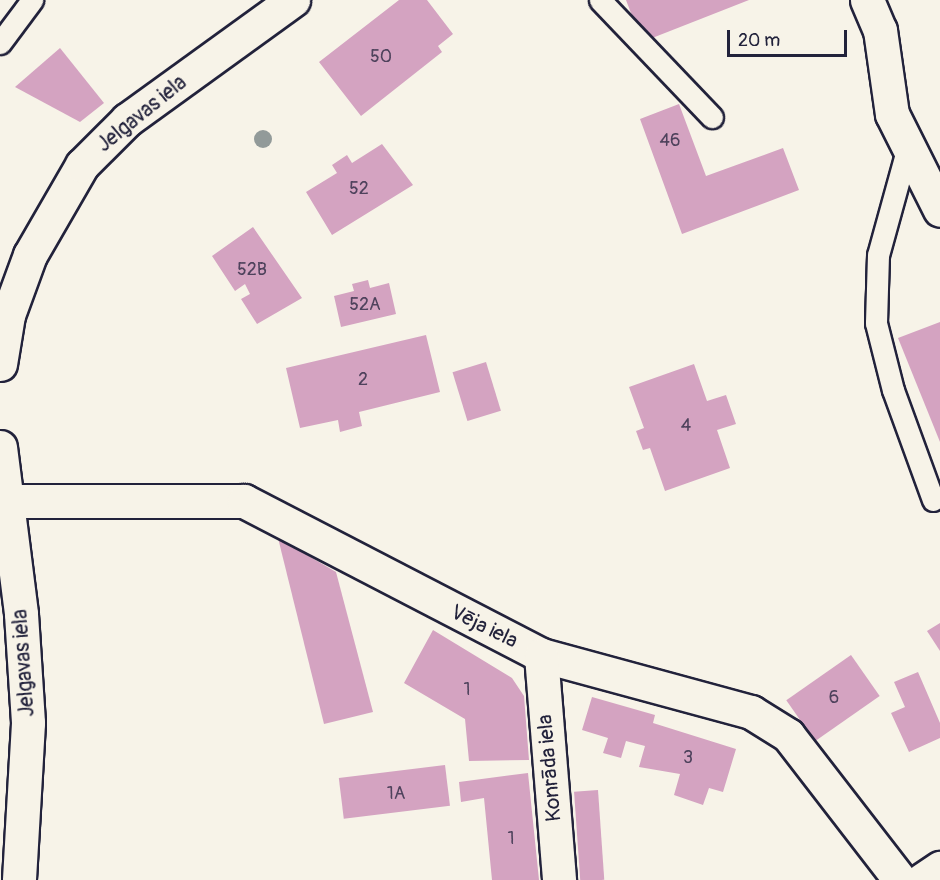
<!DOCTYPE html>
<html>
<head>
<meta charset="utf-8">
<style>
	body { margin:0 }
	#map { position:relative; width:940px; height:880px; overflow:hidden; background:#f7f3e8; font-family:Pangolin,sans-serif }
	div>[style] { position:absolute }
	.building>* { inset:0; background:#d4a3c1; transform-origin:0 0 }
	.roads { filter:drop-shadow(2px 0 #22223b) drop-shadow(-2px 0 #22223b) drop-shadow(0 2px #22223b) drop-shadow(0 -2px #22223b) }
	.lane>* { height:21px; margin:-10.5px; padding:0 10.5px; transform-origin:10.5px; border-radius:10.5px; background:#f7f3e8 }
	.street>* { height:33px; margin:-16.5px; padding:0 16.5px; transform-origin:16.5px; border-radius:16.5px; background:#f7f3e8 }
	.secondary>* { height:33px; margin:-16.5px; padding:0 16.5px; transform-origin:16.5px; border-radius:16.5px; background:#f7f3e8 }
	.trees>* { width:18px; height:18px; margin:-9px; border-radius:50%; background:#929a99 }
	span { translate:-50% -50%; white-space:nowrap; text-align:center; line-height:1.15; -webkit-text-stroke:4.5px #f7f3e8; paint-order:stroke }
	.number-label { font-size:18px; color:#4e425c }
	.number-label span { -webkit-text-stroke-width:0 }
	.street-label { font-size:21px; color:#22223b }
	.scale { position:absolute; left:727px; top:30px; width:120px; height:27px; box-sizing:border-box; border:3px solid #22223b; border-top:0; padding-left:8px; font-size:18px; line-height:21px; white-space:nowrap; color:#22223b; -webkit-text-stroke:4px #f7f3e8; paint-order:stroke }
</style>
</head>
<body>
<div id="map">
	<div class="building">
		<div style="clip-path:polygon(399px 0,427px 0,453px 34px,438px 46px,442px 52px,361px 116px,319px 62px)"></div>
		<div style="clip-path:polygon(626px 0,749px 0,642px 42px)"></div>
		<div style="clip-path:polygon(60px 48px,104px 103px,80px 122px,15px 87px)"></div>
		<div style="clip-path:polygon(679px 104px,706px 176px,783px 148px,799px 190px,682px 234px,640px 119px)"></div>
		<div style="clip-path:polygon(382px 144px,413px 185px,332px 235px,306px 192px,337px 173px,332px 165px,347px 155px,352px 163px)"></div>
		<div style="clip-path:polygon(253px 227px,302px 298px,257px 324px,241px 299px,250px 294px,245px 284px,235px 291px,212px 256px)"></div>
		<div style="clip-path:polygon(368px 280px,370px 288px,389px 283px,396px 314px,341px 327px,334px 296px,354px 291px,352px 284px)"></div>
		<div style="clip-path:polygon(940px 322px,940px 442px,898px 338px)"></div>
		<div style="clip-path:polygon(426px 335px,440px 392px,359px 412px,362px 426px,340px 432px,338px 420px,300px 428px,286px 368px)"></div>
		<div style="left:486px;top:362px;width:51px;height:35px;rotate:73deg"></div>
		<div style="clip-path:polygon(694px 364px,707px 401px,726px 395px,736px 424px,717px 430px,730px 468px,665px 491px,650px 448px,643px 450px,636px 431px,644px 428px,629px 387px)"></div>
		<div style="clip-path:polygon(278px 538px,336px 572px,373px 712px,324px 724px)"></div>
		<div style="clip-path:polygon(940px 623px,940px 651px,927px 631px)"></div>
		<div style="clip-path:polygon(433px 630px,512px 678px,524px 696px,529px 760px,469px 761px,465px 719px,404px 683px)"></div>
		<div style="left:851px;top:655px;width:50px;height:79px;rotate:55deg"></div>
		<div style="clip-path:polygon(918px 672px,940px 723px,940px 738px,909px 752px,891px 713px,905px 707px,894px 682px)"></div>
		<div style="clip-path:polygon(592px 697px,655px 715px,653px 723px,736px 749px,723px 792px,709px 788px,703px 805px,674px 795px,680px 774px,639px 767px,645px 746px,626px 741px,621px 758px,603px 753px,608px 738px,582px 730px)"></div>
		<div style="left:445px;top:765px;width:41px;height:107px;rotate:83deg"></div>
		<div style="clip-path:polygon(528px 773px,539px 880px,492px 880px,484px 798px,461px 802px,459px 782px)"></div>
		<div style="left:598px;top:790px;width:90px;height:24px;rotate:86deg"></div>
	</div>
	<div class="roads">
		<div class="lane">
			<div style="left:600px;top:0;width:162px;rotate:46.3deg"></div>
			<div style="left:0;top:43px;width:54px;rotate:-53.3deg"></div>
			<div style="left:907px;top:150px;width:109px;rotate:105.4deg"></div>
			<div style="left:878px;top:255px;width:68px;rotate:91.7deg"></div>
			<div style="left:876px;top:323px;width:69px;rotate:75.8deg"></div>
			<div style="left:893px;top:390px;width:117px;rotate:70deg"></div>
		</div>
		<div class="street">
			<div style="left:867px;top:0;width:33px;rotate:67deg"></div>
			<div style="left:880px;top:30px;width:85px;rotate:81.9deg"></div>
			<div style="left:892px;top:114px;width:107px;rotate:63.4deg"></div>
			<div style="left:8px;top:501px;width:236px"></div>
			<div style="left:244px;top:501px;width:335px;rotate:27.4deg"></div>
			<div style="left:541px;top:655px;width:218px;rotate:15.2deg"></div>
			<div style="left:751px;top:712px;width:44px;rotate:31.9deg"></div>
			<div style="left:788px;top:735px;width:183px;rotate:52.3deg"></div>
			<div style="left:541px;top:655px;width:226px;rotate:85.4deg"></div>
			<div style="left:922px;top:880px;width:22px;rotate:-34deg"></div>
		</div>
		<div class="secondary">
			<div style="left:0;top:364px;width:50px;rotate:-80.7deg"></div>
			<div style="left:8px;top:315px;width:64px;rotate:-69.9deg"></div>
			<div style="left:30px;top:255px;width:104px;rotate:-60deg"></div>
			<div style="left:82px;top:165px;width:64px;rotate:-45deg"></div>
			<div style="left:127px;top:120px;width:205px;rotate:-35.9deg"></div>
			<div style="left:0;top:447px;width:168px;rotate:82.8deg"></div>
			<div style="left:21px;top:614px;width:109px;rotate:86.3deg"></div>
			<div style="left:28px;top:723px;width:157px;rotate:93.3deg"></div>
		</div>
	</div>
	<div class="trees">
		<div style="left:263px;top:139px"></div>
	</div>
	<div class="number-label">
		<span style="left:381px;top:57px">50</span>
		<span style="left:670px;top:141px">46</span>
		<span style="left:359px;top:189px">52</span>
		<span style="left:252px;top:270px">52B</span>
		<span style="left:365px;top:305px">52A</span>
		<span style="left:363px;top:380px">2</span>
		<span style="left:686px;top:426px">4</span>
		<span style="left:467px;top:690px">1</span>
		<span style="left:834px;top:698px">6</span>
		<span style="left:688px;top:758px">3</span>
		<span style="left:396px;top:794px">1A</span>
		<span style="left:511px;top:839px">1</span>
	</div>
	<div class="street-label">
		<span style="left:142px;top:114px;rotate:-39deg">Jelgavas iela</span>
		<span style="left:484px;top:627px;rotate:26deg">Vēja iela</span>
		<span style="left:24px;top:663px;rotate:-94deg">Jelgavas iela</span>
		<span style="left:550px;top:768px;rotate:-95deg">Konrāda iela</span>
	</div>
	<div class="scale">20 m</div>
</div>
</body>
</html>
